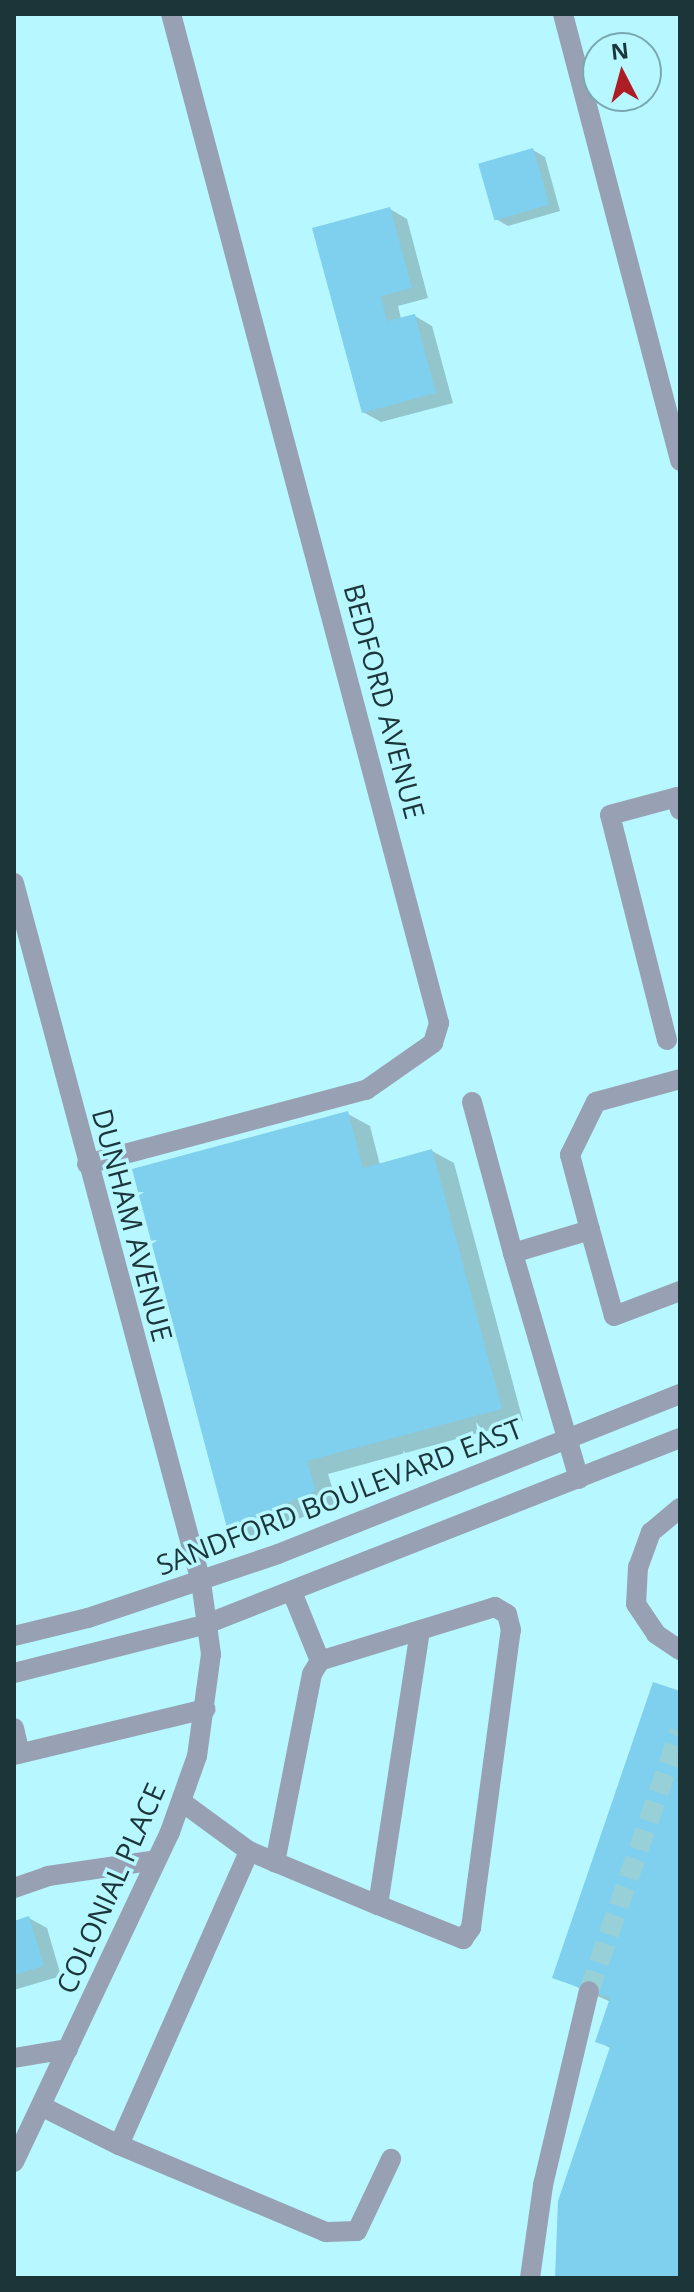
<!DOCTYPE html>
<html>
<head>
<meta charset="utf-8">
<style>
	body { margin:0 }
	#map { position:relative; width:694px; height:2292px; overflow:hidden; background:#b7f7ff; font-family:"Open Sans",sans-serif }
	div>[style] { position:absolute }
	.shadow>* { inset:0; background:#0003 }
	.building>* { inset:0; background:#7fcfee; transform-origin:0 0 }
	.minor-tunnel>* { height:20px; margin-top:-10px; transform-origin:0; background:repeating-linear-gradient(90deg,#98d0d7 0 20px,transparent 0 30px) }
	.minor>* { height:20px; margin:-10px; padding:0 10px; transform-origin:10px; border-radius:10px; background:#98a1b4 }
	span { translate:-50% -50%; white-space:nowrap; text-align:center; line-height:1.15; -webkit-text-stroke:7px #b7f7ff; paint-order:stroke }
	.street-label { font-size:28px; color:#1b3538 }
	.frame { position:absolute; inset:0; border:16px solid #1b3538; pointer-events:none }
	.north { position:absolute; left:582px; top:32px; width:80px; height:80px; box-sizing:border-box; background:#b7f7ff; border:2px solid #79a9af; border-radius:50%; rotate:354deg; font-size:22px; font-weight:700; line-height:32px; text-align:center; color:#1b3538 }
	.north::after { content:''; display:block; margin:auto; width:28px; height:36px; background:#af1d24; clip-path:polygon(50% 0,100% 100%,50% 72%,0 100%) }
</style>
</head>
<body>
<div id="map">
	<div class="shadow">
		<div style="clip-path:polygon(533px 150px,545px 157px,560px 211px,508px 226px,496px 219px)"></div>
		<div style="clip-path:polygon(390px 209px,407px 219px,428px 298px,398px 306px,401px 319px,415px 316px,432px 326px,453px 403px,381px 422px,363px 412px)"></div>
		<div style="clip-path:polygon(348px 1114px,370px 1126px,380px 1165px,432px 1151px,454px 1163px,523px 1421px,328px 1474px,337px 1503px,250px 1539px,228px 1526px)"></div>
		<div style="clip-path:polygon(680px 1693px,680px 2278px,557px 2278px,612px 2049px,597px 2041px,611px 2002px,554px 1977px)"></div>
		<div style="clip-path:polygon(29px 1918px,47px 1928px,61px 1976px,14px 1990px,14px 1923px)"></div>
	</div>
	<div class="building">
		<div style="left:533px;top:148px;width:59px;height:57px;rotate:74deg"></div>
		<div style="clip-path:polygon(390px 207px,412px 288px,381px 296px,387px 321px,415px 314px,436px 393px,362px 413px,312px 228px)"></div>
		<div style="clip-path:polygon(348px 1111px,363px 1168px,432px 1149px,502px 1409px,307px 1461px,316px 1491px,227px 1528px,132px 1169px)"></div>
		<div style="clip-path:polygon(653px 1682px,680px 1691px,680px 2278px,555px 2278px,558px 2201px,610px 2047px,595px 2042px,610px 1998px,552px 1978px)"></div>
		<div style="clip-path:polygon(29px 1916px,44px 1966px,14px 1975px,14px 1921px)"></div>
	</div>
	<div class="minor-tunnel">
		<div style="left:589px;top:1991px;width:275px;rotate:-70.7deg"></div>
	</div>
	<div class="minor">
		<div style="left:563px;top:14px;width:462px;rotate:75.3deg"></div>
		<div style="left:14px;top:883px;width:724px;rotate:75.02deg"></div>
		<div style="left:201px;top:1582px;width:73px;rotate:82.1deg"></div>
		<div style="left:211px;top:1654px;width:103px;rotate:97.8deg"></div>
		<div style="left:197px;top:1756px;width:81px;rotate:109.6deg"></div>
		<div style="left:170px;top:1832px;width:365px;rotate:115.3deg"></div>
		<div style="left:667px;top:1040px;width:232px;rotate:-104.2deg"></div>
		<div style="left:610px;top:815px;width:69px;rotate:-15deg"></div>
		<div style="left:677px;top:797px;width:13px;rotate:77deg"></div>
		<div style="left:472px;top:1102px;width:156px;rotate:74.8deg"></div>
		<div style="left:87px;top:1164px;width:289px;rotate:-14.9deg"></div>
		<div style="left:366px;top:1090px;width:82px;rotate:-35deg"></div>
		<div style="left:433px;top:1043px;width:21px;rotate:-73deg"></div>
		<div style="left:439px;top:1023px;width:1044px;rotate:-104.87deg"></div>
		<div style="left:590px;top:1230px;width:78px;rotate:-104.9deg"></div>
		<div style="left:570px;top:1155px;width:59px;rotate:-63.9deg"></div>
		<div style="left:596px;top:1102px;width:87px;rotate:-15.3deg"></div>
		<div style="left:579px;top:1479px;width:235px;rotate:-106.3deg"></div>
		<div style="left:513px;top:1253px;width:80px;rotate:-16.6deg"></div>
		<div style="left:590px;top:1230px;width:89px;rotate:74.4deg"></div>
		<div style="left:614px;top:1316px;width:71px;rotate:-20.7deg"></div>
		<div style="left:680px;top:1508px;width:38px;rotate:140deg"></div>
		<div style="left:651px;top:1532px;width:37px;rotate:110deg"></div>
		<div style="left:638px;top:1567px;width:37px;rotate:93deg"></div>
		<div style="left:636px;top:1604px;width:36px;rotate:56deg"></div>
		<div style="left:656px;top:1634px;width:29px;rotate:34deg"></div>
		<div style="left:292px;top:1592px;width:74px;rotate:67.9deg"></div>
		<div style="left:14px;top:1636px;width:76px;rotate:-13.7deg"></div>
		<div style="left:88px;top:1618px;width:200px;rotate:-18.6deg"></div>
		<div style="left:278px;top:1554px;width:433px;rotate:-21.7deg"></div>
		<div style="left:14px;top:1673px;width:196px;rotate:-14.2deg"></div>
		<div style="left:204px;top:1625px;width:511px;rotate:-21.45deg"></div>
		<div style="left:14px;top:1728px;width:26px;rotate:77deg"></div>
		<div style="left:14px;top:1755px;width:197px;rotate:-13.5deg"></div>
		<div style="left:182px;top:1802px;width:83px;rotate:36.2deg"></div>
		<div style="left:249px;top:1851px;width:28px;rotate:23deg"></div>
		<div style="left:275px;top:1862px;width:112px;rotate:22.7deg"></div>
		<div style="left:378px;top:1905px;width:92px;rotate:21.8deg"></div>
		<div style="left:463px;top:1939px;width:14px;rotate:-54deg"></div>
		<div style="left:471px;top:1928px;width:301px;rotate:-82.4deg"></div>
		<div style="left:511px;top:1630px;width:16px;rotate:-104deg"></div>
		<div style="left:507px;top:1614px;width:14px;rotate:-150deg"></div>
		<div style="left:495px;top:1607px;width:183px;rotate:162.9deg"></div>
		<div style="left:320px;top:1661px;width:15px;rotate:122deg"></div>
		<div style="left:312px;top:1674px;width:192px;rotate:101.1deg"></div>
		<div style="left:14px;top:1888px;width:36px;rotate:-19deg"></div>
		<div style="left:48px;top:1876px;width:109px;rotate:-8.4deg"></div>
		<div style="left:378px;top:1905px;width:278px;rotate:-81.3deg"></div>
		<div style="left:14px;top:2058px;width:55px;rotate:-9.5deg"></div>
		<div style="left:41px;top:2106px;width:87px;rotate:26.6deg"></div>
		<div style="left:119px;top:2145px;width:225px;rotate:22.8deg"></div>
		<div style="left:326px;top:2232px;width:31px;rotate:-2deg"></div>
		<div style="left:357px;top:2231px;width:80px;rotate:-64.7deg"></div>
		<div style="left:119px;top:2145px;width:321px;rotate:-66.1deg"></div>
		<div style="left:530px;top:2278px;width:94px;rotate:-82deg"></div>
		<div style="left:543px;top:2185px;width:199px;rotate:-76.7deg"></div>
	</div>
	<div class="street-label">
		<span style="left:385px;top:701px;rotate:75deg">BEDFORD AVENUE</span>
		<span style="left:133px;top:1225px;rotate:75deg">DUNHAM AVENUE</span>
		<span style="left:339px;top:1496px;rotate:-21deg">SANDFORD BOULEVARD EAST</span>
		<span style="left:110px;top:1888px;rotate:-66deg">COLONIAL PLACE</span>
	</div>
	<div class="frame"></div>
	<div class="north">N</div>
</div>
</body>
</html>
